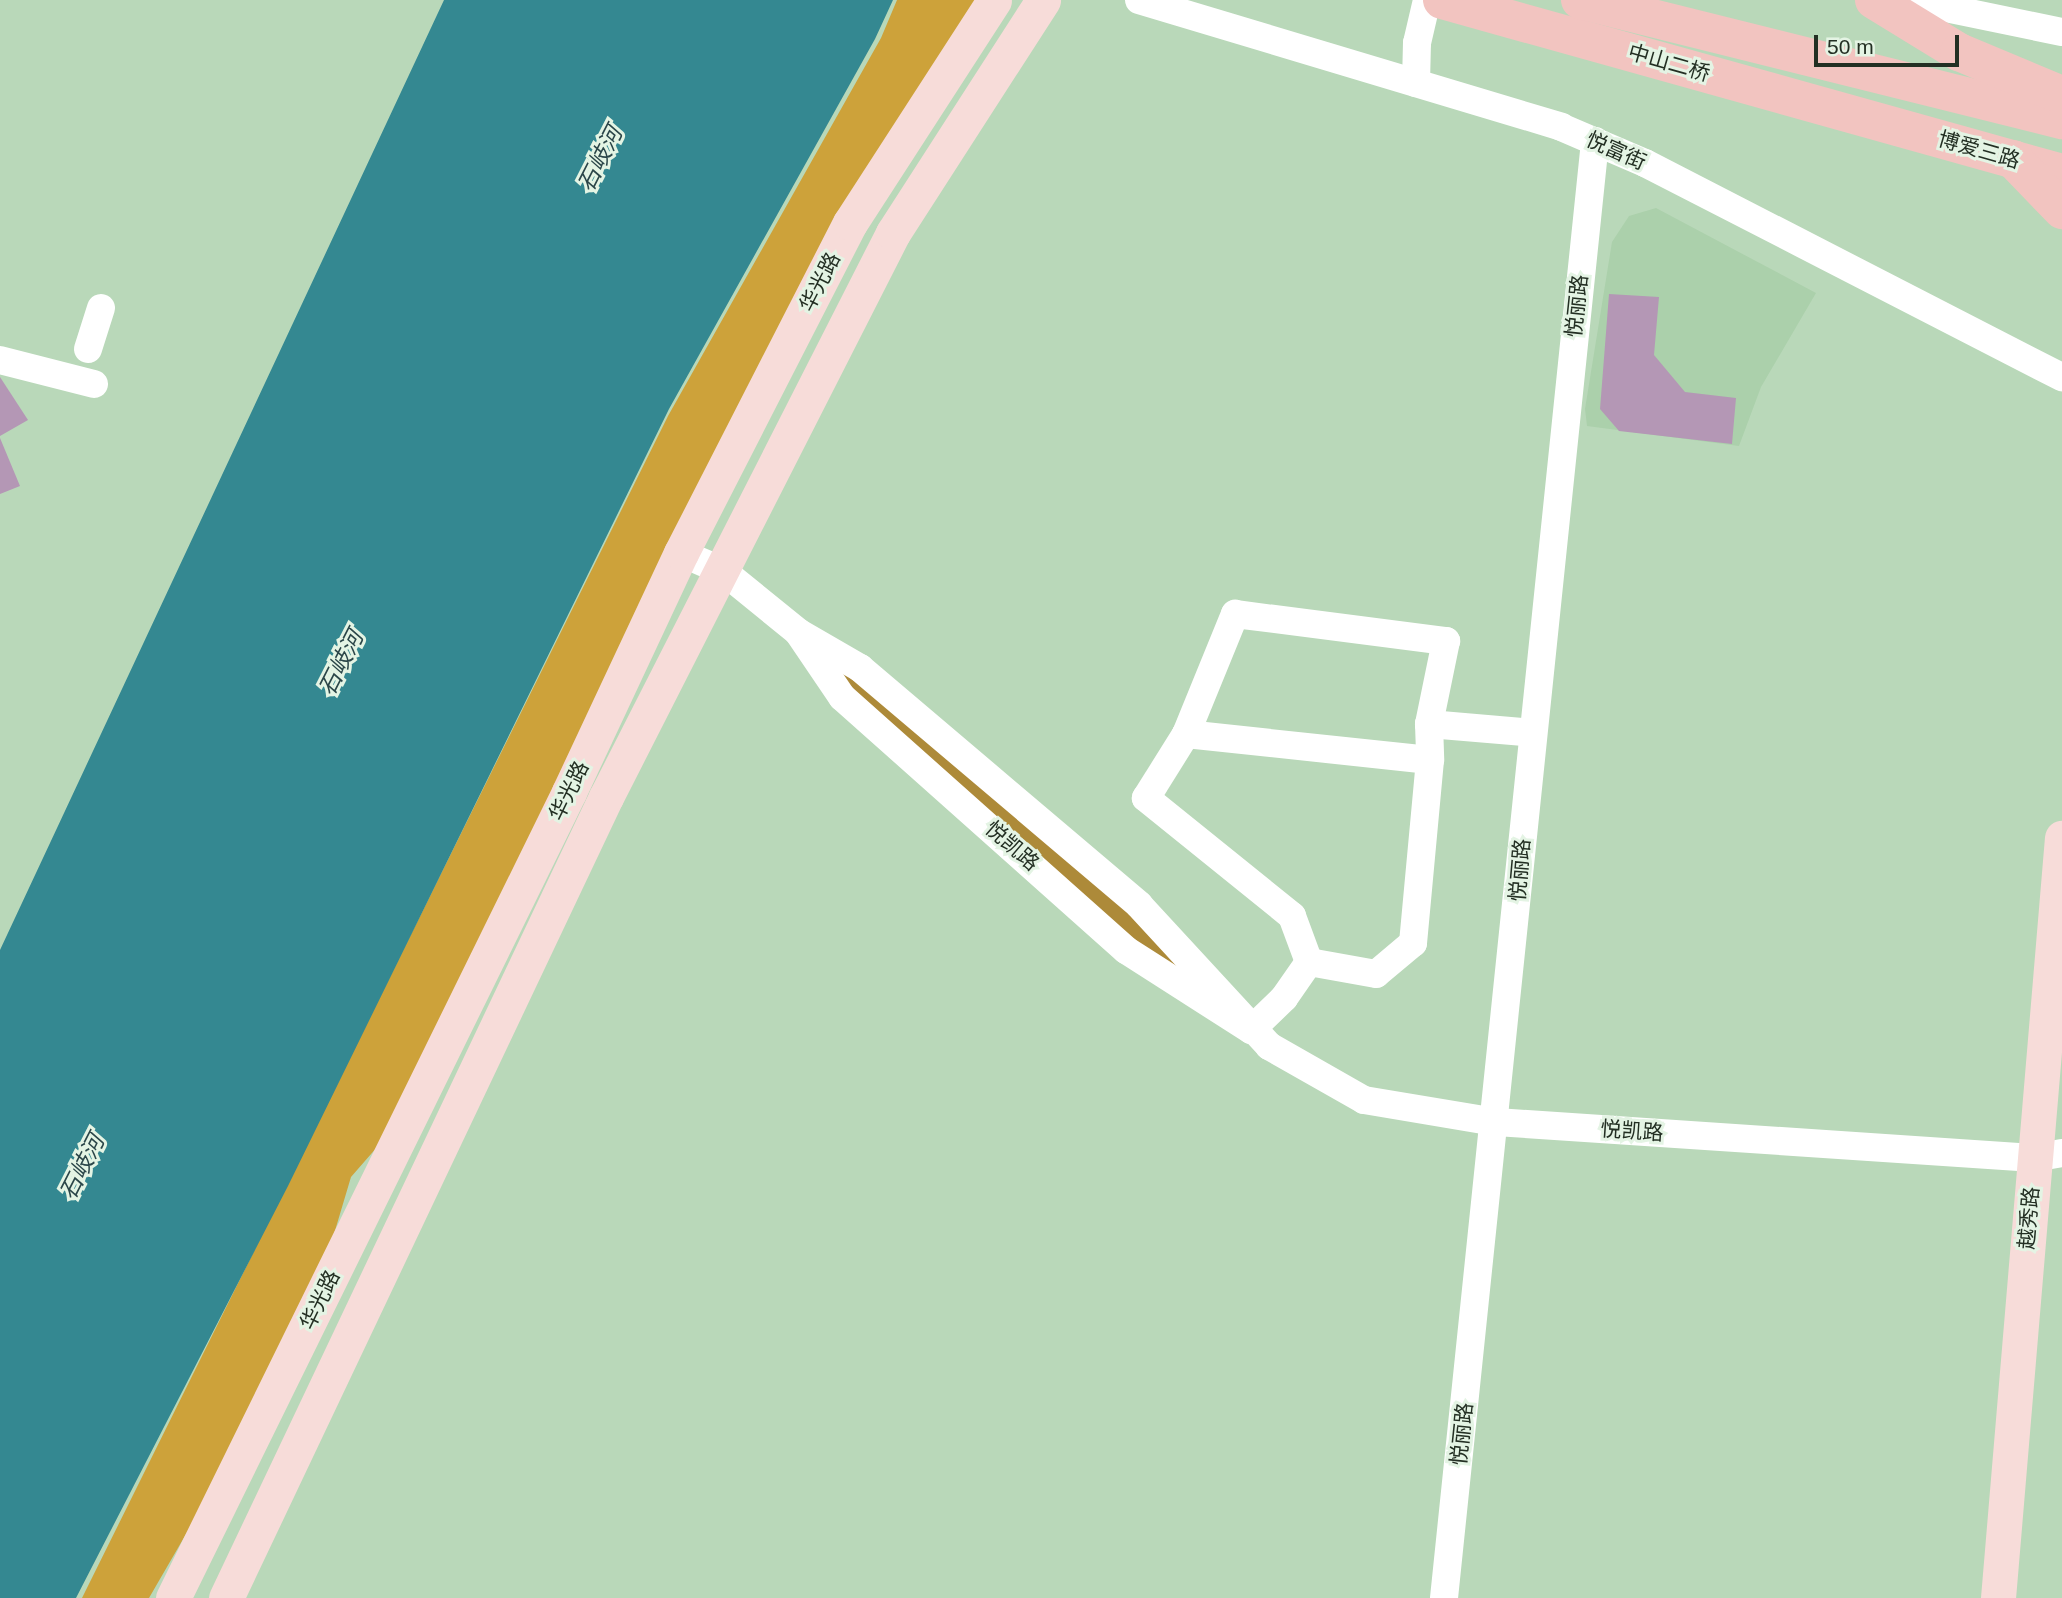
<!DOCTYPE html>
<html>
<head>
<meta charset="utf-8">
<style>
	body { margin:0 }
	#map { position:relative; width:2062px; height:1598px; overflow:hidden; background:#b9d8b9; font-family:Arial,"Noto Sans SC",sans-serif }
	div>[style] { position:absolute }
	.built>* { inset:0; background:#abd0ab }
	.green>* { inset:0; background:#cda23a }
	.forest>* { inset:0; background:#ad8a39 }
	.water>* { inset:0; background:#348891 }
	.building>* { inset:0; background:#b497b5 }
	.minor>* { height:28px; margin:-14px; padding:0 14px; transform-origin:14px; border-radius:14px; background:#fff }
	.major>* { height:35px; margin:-17.5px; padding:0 17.5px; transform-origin:17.5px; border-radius:17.5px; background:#f7dcd9 }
	.highway>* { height:38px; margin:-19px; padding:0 19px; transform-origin:19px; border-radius:19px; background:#f2c4c0 }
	span { translate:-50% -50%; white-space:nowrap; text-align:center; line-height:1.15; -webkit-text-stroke:6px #e4f4e4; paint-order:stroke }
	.street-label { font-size:21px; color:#232f23 }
	.water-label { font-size:23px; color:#2b4649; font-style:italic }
	.scale { position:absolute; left:1814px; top:35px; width:145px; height:32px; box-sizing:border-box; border:4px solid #232f23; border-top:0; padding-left:9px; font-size:21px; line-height:24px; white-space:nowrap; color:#232f23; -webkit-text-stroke:5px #e4f4e4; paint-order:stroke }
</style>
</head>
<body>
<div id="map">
	<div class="built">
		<div style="clip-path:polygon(1656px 208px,1816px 293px,1761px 387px,1739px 446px,1587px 426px,1585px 409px,1612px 242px,1629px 216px)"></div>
	</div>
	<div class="green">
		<div style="clip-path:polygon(897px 0,984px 0,378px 1146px,351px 1177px,334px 1234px,193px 1522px,149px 1598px,82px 1598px,668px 416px,881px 38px)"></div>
	</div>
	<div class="forest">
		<div style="clip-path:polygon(828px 655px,1141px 920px,1186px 975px,1125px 939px,842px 688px)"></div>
	</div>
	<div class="water">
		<div style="clip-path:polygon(444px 0,893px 0,875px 39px,669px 409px,288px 1186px,76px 1598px,0 1598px,0 950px)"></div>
	</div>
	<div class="building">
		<div style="clip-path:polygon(1609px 294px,1659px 297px,1654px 355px,1685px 392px,1736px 398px,1732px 444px,1619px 431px,1600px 409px)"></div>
		<div style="clip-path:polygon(0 377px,28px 420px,0 436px)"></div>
		<div style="clip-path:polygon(0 438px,20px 486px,0 494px)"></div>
	</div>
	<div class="minor">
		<div style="left:1139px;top:0;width:441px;rotate:16.7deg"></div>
		<div style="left:1561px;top:127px;width:91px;rotate:23.2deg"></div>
		<div style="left:1645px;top:163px;width:469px;rotate:27.2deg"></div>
		<div style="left:1907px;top:0;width:158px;rotate:11.7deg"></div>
		<div style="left:1416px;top:83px;width:40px;rotate:-88.6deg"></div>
		<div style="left:1417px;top:43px;width:44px;rotate:-76.9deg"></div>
		<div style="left:88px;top:349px;width:43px;rotate:-72.4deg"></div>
		<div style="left:0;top:360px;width:97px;rotate:14.3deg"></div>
		<div style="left:681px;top:553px;width:46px;rotate:23.2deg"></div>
		<div style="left:723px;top:571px;width:97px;rotate:39.1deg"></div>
		<div style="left:1235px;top:614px;width:213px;rotate:7.3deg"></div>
		<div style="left:1446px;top:641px;width:85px;rotate:101.6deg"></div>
		<div style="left:1429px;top:724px;width:36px;rotate:88deg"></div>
		<div style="left:1430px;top:760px;width:184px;rotate:95.3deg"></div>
		<div style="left:1413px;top:943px;width:48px;rotate:140deg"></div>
		<div style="left:1376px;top:974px;width:68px;rotate:-169.8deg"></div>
		<div style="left:1309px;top:962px;width:49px;rotate:-110.3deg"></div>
		<div style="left:1292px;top:916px;width:188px;rotate:-141.1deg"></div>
		<div style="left:1146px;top:798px;width:75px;rotate:-58deg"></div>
		<div style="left:1186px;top:734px;width:130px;rotate:-67.8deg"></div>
		<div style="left:1429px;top:724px;width:104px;rotate:4.9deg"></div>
		<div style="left:1186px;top:734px;width:245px;rotate:6.1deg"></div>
		<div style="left:1251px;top:1030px;width:148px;rotate:-147.4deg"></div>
		<div style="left:1126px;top:950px;width:380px;rotate:-138.3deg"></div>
		<div style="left:842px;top:697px;width:78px;rotate:-124.1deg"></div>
		<div style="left:798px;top:632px;width:72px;rotate:30.1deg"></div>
		<div style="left:860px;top:668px;width:366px;rotate:40.3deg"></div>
		<div style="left:1139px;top:905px;width:192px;rotate:47.3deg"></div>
		<div style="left:1269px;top:1046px;width:109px;rotate:29.6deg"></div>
		<div style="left:1364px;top:1100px;width:134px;rotate:9.5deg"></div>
		<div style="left:1496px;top:1122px;width:539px;rotate:3.83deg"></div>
		<div style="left:2034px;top:1158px;width:28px;rotate:-10deg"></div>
		<div style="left:1251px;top:1030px;width:46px;rotate:-44.1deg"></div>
		<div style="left:1284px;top:998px;width:44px;rotate:-55.2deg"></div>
		<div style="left:1444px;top:1598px;width:1465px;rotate:-84.08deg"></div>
	</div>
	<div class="major">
		<div style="left:173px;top:1598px;width:898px;rotate:-63.83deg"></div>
		<div style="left:569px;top:792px;width:264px;rotate:-64.9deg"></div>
		<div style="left:681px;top:553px;width:371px;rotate:-62.9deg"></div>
		<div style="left:850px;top:223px;width:265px;rotate:-57.1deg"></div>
		<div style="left:226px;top:1598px;width:887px;rotate:-64.62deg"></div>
		<div style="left:606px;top:797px;width:633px;rotate:-63.03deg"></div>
		<div style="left:893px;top:233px;width:277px;rotate:-57.2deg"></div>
		<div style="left:1998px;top:1598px;width:763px;rotate:-85.19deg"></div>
	</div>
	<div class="highway">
		<div style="left:1442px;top:0;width:644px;rotate:15.59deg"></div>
		<div style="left:1580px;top:0;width:497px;rotate:14deg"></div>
		<div style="left:1874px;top:0;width:100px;rotate:31.5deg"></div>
		<div style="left:1959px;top:52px;width:112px;rotate:22.7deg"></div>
		<div style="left:2013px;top:159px;width:71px;rotate:46.1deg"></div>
	</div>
	<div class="street-label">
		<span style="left:1669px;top:63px;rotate:16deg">中山二桥</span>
		<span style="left:1979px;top:150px;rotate:16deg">博爱三路</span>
		<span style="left:1616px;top:151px;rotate:24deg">悦富街</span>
		<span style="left:820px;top:282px;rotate:-63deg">华光路</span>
		<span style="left:1577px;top:306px;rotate:-84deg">悦丽路</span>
		<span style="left:569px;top:791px;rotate:-64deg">华光路</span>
		<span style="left:1012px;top:846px;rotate:41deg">悦凯路</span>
		<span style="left:1520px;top:870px;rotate:-85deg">悦丽路</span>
		<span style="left:1632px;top:1131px;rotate:4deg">悦凯路</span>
		<span style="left:2029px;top:1218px;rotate:-85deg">越秀路</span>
		<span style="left:320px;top:1300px;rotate:-64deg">华光路</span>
		<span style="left:1462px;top:1434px;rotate:-84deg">悦丽路</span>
	</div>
	<div class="water-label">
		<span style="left:600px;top:159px;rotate:-63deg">石岐河</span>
		<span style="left:341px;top:663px;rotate:-63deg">石岐河</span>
		<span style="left:82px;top:1167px;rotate:-63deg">石岐河</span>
	</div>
	<div class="scale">50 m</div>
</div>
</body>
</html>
